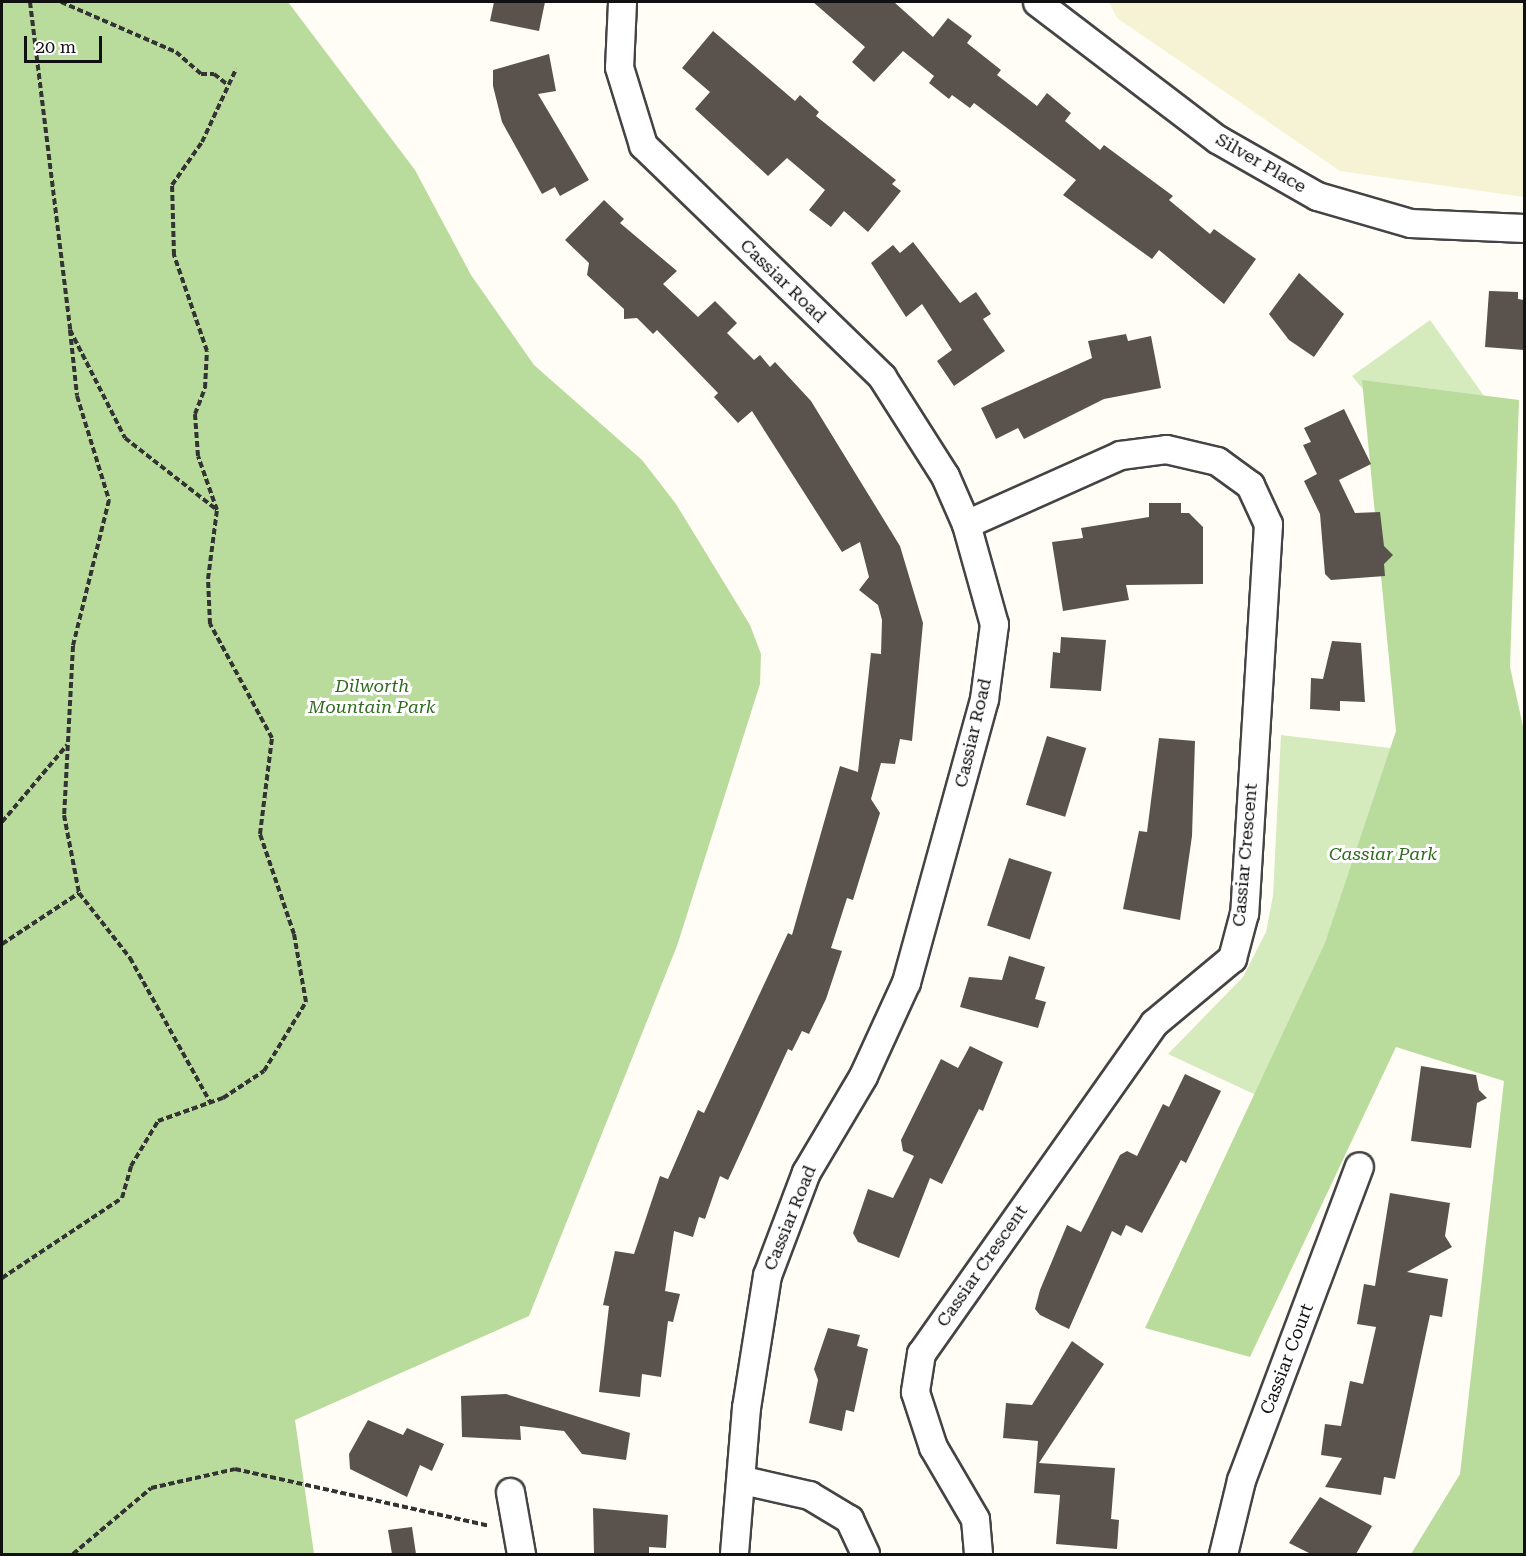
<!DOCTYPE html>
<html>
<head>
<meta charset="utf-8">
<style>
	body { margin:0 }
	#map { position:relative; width:1526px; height:1556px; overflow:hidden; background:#fffdf5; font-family:"Roboto Serif",serif }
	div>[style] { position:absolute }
	.farmland>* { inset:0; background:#f6f3d4 }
	.green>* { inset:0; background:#d5ebbd }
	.forest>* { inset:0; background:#b9dc9c }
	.building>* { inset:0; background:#5a524d; transform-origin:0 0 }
	.path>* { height:4px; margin-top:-2px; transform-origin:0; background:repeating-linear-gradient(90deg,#333 0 6px,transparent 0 9px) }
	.roads { filter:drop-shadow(2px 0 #444) drop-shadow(-2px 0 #444) drop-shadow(0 2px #444) drop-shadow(0 -2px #444) }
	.street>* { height:27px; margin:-13.5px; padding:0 13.5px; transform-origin:13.5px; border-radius:13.5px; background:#fff }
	span { translate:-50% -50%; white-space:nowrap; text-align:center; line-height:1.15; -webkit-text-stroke:6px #fff; paint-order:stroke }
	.street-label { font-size:18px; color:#111 }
	.park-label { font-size:18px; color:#2f6b1f; font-style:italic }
	.frame { position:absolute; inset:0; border:3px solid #111; pointer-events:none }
	.scale { position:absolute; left:24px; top:36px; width:78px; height:27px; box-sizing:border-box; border:3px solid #111; border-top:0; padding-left:8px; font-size:18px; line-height:21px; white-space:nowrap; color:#111; -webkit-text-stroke:4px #fff; paint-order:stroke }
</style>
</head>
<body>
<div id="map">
	<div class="farmland">
		<div style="clip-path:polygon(1109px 2px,1524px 2px,1524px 197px,1340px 171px,1117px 18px)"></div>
	</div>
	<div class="green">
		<div style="clip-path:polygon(1430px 320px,1511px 434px,1419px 953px,1352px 1140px,1168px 1054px,1243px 977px,1266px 932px,1273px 896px,1281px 735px,1432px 753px,1438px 479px,1352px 376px)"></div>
	</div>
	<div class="forest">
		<div style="clip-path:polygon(2px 2px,288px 2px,415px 170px,471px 275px,534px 365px,642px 460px,676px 504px,750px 625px,761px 654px,760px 684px,677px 946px,529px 1316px,295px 1420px,314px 1554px,2px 1554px)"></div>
		<div style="clip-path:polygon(1362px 380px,1519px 400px,1510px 667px,1524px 731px,1524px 1554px,1411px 1554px,1460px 1474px,1504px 1081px,1396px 1047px,1250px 1357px,1145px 1328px,1325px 943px,1396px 731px)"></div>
	</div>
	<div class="building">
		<div style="clip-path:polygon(494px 2px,545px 2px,539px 31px,490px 21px)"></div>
		<div style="clip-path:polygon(813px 2px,894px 2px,933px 37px,948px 18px,972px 36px,967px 43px,1001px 70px,997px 75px,1037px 106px,1047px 93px,1071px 113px,1065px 121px,1100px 150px,1104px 145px,1173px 196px,1169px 200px,1210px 234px,1214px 229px,1256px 259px,1224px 304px,1159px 250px,1152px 259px,1063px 195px,1076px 180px,974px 103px,970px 108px,952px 95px,949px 99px,929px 83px,934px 76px,903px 51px,874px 82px,852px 62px,865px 47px)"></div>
		<div style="clip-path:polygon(713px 31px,795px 101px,800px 95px,819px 112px,816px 116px,896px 180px,892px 184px,901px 191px,868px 232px,844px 211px,831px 227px,809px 210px,825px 190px,787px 158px,768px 176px,695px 109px,710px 92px,682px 68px)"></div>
		<div style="clip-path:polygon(549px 54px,556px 91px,538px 94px,589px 180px,560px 196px,555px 187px,542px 194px,502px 122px,493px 86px,493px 70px)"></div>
		<div style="clip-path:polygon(604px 200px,624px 219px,620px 223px,677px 271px,663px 284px,698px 317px,715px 301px,737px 323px,727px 333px,754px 360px,760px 355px,770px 367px,775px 362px,811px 401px,900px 546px,923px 623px,912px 741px,900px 739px,895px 764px,881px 763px,871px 799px,880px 813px,853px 900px,847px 898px,831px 948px,842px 951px,826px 999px,809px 1034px,802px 1031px,792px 1051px,788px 1049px,728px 1180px,720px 1176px,705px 1219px,699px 1217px,693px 1237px,674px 1231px,665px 1291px,680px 1294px,673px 1322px,668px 1321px,661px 1377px,642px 1374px,640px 1397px,599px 1392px,609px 1306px,603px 1305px,615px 1251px,634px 1254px,660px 1176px,668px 1179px,698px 1110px,704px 1113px,788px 933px,792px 935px,840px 766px,858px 772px,871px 653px,881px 654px,882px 620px,878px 605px,859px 590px,869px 577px,860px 542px,842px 552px,752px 411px,738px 423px,714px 397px,718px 393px,657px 330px,653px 334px,637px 318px,624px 319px,624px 309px,587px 275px,589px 263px,565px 240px)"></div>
		<div style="clip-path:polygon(913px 242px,960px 303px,976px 292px,991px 314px,983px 319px,1005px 351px,954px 386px,937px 361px,952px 350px,922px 304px,906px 317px,871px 263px,893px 245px,900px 253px)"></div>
		<div style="clip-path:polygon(1299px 273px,1344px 314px,1314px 357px,1289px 340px,1269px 314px)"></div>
		<div style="clip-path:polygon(1489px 291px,1518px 292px,1518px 299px,1524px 300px,1524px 350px,1485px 347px)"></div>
		<div style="clip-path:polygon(1126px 334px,1128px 341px,1151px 336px,1161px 388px,1104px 399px,1024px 439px,1018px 428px,996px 439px,981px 408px,1092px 358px,1088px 341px)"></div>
		<div style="clip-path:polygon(1344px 409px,1371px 464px,1339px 480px,1355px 513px,1380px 512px,1384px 546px,1393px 555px,1384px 564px,1385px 576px,1331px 580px,1325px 574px,1320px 514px,1304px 481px,1317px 474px,1303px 445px,1311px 442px,1304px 428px)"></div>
		<div style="clip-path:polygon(1149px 503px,1181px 503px,1181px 513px,1189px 513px,1203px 527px,1203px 584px,1126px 585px,1129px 600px,1063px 611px,1052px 542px,1083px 538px,1081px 528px,1149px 517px)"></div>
		<div style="clip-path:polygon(1061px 637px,1106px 640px,1101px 691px,1050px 688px,1053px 652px,1060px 653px)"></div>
		<div style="clip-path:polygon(1332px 641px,1361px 643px,1365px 702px,1340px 701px,1340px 711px,1310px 709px,1311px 678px,1323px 679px)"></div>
		<div style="left:1047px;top:736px;width:41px;height:72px;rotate:17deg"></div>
		<div style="clip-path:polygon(1159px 738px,1195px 741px,1192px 836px,1180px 920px,1123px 909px,1139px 831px,1147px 832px)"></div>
		<div style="left:1009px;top:858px;width:45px;height:71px;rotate:18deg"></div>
		<div style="clip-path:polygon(1009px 956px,1045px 967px,1035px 999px,1046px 1002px,1038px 1028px,960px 1007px,969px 977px,1002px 980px)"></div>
		<div style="clip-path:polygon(970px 1046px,1003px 1062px,983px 1111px,979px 1109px,942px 1184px,930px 1178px,899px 1258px,858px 1242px,853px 1233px,868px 1189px,893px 1198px,914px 1156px,903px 1151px,901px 1140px,941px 1059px,958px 1068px)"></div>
		<div style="clip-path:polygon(1421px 1066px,1476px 1075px,1479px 1090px,1487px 1098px,1477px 1103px,1471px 1148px,1411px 1141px)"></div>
		<div style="clip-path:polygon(1185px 1074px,1221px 1091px,1186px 1163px,1181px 1160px,1142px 1233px,1126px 1225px,1121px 1236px,1112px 1231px,1069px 1329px,1040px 1315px,1035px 1309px,1040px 1290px,1067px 1225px,1081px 1232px,1120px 1155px,1127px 1151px,1137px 1156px,1163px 1104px,1169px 1107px)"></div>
		<div style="clip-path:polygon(1390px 1193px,1450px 1203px,1445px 1236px,1452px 1247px,1407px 1272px,1448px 1279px,1442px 1317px,1430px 1315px,1395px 1479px,1384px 1477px,1381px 1495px,1325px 1487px,1342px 1458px,1321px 1455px,1325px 1424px,1341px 1426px,1350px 1381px,1363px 1384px,1376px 1327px,1357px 1324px,1364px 1284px,1375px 1286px)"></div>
		<div style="clip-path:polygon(828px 1328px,860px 1335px,857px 1346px,868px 1349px,854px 1412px,846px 1410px,842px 1431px,809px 1423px,818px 1380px,814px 1369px)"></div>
		<div style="clip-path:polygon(1072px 1341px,1104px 1364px,1039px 1463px,1115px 1468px,1111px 1519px,1119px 1520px,1117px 1549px,1056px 1544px,1060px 1495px,1034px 1493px,1038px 1441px,1003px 1438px,1006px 1403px,1032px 1405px)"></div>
		<div style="clip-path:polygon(506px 1394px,630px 1433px,626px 1460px,582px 1454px,564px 1431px,520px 1426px,521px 1440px,462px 1437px,461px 1396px)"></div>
		<div style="clip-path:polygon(368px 1420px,403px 1435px,407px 1428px,444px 1444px,432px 1471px,420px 1465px,407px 1497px,350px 1469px,349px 1454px)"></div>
		<div style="clip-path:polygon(1320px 1497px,1372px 1526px,1356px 1554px,1311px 1554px,1289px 1543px)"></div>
		<div style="clip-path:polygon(593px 1508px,668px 1515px,666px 1548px,649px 1547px,649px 1554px,594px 1554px)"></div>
		<div style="clip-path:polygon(412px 1527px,416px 1554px,392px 1554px,388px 1530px)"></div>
	</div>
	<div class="path">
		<div style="left:30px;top:2px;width:330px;rotate:83deg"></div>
		<div style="left:70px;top:330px;width:121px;rotate:63deg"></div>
		<div style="left:125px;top:438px;width:117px;rotate:38deg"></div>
		<div style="left:61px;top:2px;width:125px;rotate:23.5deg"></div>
		<div style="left:176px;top:52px;width:33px;rotate:41deg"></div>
		<div style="left:201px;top:74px;width:13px"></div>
		<div style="left:214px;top:74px;width:18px;rotate:38deg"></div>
		<div style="left:70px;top:330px;width:66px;rotate:83.9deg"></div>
		<div style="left:77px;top:396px;width:109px;rotate:72.9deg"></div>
		<div style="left:109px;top:500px;width:150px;rotate:103.9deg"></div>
		<div style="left:73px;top:646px;width:169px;rotate:93deg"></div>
		<div style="left:64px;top:815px;width:79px;rotate:79.1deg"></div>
		<div style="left:79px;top:893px;width:83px;rotate:51.9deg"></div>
		<div style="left:130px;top:958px;width:165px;rotate:60.9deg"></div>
		<div style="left:2px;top:822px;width:101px;rotate:-49.8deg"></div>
		<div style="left:2px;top:944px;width:92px;rotate:-33.5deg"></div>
		<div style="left:2px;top:1278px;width:144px;rotate:-33.7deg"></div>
		<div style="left:122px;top:1198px;width:33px;rotate:-74deg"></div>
		<div style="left:131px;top:1166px;width:52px;rotate:-59deg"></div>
		<div style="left:158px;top:1121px;width:69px;rotate:-19.5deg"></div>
		<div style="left:223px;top:1098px;width:49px;rotate:-33.4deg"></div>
		<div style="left:264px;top:1071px;width:81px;rotate:-58.7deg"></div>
		<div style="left:306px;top:1002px;width:69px;rotate:-100deg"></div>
		<div style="left:294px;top:934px;width:106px;rotate:-108.8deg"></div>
		<div style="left:260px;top:834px;width:97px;rotate:-82.9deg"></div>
		<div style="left:272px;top:738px;width:130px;rotate:-118.5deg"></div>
		<div style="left:210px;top:624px;width:45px;rotate:-92.5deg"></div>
		<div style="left:208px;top:579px;width:70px;rotate:-82.6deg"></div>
		<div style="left:217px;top:510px;width:57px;rotate:-109.4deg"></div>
		<div style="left:198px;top:456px;width:42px;rotate:-94.1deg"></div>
		<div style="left:195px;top:414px;width:28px;rotate:-69deg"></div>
		<div style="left:205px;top:388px;width:37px;rotate:-87deg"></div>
		<div style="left:207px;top:351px;width:102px;rotate:-109deg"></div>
		<div style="left:174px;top:255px;width:70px;rotate:-91.6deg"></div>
		<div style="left:172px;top:185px;width:52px;rotate:-55.1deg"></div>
		<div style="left:202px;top:142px;width:81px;rotate:-65deg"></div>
		<div style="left:73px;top:1554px;width:102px;rotate:-40.2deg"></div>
		<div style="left:151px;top:1488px;width:86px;rotate:-12.7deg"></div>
		<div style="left:235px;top:1469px;width:260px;rotate:12.6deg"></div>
	</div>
	<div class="roads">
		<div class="street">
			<div style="left:622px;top:2px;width:65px;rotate:92.6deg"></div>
			<div style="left:619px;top:67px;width:82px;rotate:72.9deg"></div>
			<div style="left:643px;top:145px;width:333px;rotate:44.1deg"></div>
			<div style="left:882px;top:377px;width:117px;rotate:57.5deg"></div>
			<div style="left:945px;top:476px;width:52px;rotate:66.4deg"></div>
			<div style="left:966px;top:524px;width:104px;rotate:74.4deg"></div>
			<div style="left:994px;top:624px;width:76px;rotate:97.6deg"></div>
			<div style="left:984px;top:699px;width:294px;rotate:105.4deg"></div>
			<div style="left:906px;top:982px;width:103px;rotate:114.6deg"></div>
			<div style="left:863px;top:1076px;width:112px;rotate:120.7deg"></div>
			<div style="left:806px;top:1172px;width:110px;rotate:110.7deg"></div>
			<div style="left:767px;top:1275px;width:134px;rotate:99deg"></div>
			<div style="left:746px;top:1407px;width:147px;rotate:94.7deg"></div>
			<div style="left:1037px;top:2px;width:226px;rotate:37.3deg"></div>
			<div style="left:1217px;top:139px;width:115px;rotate:29.7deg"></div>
			<div style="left:1317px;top:196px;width:97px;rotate:16.2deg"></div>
			<div style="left:1410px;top:223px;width:114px;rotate:2.5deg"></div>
			<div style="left:966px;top:524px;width:169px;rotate:-24.1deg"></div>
			<div style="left:1120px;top:455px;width:46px;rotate:-7.4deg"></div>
			<div style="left:1166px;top:449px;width:52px;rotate:13.2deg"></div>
			<div style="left:1217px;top:461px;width:41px;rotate:36deg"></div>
			<div style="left:1250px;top:485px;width:43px;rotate:65.2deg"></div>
			<div style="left:1268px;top:524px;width:390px;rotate:93.5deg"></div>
			<div style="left:1244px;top:913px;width:47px;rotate:104.9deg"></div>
			<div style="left:1232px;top:958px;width:102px;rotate:140.2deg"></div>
			<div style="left:1154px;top:1023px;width:404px;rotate:125.2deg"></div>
			<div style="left:921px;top:1353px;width:39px;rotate:99deg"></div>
			<div style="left:915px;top:1392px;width:58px;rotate:71.9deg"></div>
			<div style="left:933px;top:1447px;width:83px;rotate:59.7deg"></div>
			<div style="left:975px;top:1519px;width:35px;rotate:85deg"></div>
			<div style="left:743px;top:1480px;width:68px;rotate:12.8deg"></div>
			<div style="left:809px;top:1495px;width:47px;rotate:31deg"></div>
			<div style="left:849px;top:1519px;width:38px;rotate:65deg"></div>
			<div style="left:510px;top:1492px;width:63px;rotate:79.9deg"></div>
			<div style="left:1223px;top:1554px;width:76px;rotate:-76.3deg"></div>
			<div style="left:1241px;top:1480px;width:335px;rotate:-69.4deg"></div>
		</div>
	</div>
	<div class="street-label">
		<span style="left:1261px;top:163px;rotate:30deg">Silver Place</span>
		<span style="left:783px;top:281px;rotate:44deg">Cassiar Road</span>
		<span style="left:973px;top:733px;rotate:-77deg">Cassiar Road</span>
		<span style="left:1245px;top:855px;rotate:-85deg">Cassiar Crescent</span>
		<span style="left:790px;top:1218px;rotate:-68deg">Cassiar Road</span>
		<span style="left:982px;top:1266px;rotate:-55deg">Cassiar Crescent</span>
		<span style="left:1287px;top:1359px;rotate:-69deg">Cassiar Court</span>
	</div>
	<div class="park-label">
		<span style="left:372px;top:697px">Dilworth<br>Mountain Park</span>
		<span style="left:1383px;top:854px">Cassiar Park</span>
	</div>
	<div class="frame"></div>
	<div class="scale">20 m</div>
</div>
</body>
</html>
